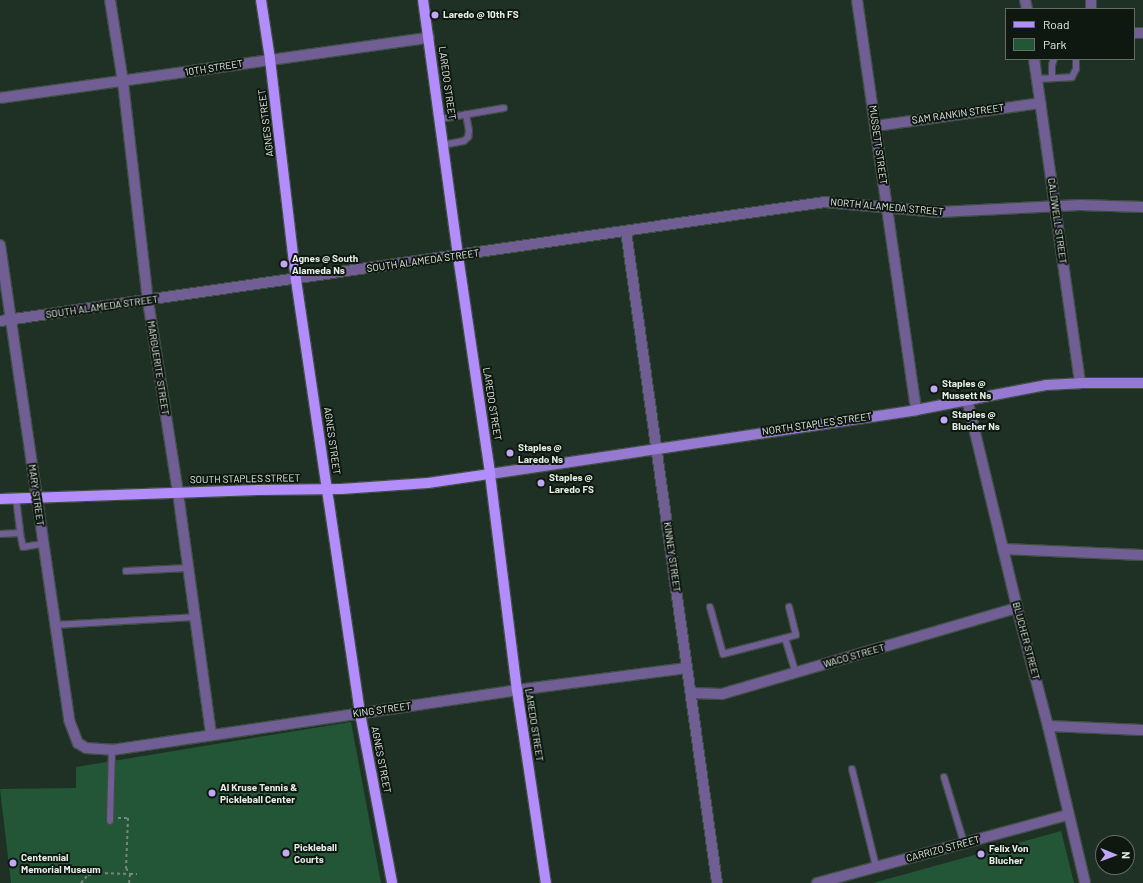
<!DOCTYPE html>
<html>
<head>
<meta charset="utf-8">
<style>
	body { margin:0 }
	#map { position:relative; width:1143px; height:883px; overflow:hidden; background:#1f3124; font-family:Barlow,sans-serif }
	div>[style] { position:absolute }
	.green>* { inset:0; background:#225636 }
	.path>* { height:2px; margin-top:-1px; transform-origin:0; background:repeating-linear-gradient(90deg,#78877c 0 3px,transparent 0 6px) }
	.roads { filter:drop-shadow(1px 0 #3e4f43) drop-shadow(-1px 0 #3e4f43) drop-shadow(0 1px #3e4f43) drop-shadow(0 -1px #3e4f43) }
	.lane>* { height:6px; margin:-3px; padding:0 3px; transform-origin:3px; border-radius:3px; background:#705e94 }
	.street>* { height:10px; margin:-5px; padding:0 5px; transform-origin:5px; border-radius:5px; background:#705e94 }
	.secondary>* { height:10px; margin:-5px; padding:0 5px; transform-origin:5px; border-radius:5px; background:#9679d0 }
	.primary>* { height:10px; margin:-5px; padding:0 5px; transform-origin:5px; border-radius:5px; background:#b48dfd }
	.dots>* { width:11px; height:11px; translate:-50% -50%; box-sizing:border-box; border:2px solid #0f1711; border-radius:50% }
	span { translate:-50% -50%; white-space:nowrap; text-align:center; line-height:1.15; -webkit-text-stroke:4px #0f1711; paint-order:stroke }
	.poi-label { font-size:10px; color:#e3eee6; font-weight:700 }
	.left { translate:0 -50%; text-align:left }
	.street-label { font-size:10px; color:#e3eee6 }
	.legend { position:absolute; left:1005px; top:8px; width:130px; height:52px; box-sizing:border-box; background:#0f1711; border:1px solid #646d66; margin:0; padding:5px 7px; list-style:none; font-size:12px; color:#e3eee6 }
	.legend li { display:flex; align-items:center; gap:8px; height:20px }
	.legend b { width:20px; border:1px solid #646d66 }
	.north { position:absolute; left:1095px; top:835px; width:40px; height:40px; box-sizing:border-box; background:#0f1711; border:1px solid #646d66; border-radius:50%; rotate:91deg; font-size:11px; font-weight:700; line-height:16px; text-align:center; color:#e3eee6 }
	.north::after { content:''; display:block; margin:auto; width:14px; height:18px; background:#c0a8f4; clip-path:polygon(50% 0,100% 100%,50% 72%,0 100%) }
</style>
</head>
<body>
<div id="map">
	<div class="green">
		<div style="clip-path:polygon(351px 722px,381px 883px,11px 883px,0 789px,76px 788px,76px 767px)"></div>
		<div style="clip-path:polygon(1061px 831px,1074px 883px,873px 883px)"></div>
	</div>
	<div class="path">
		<div style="left:118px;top:818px;width:10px"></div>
		<div style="left:128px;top:818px;width:50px;rotate:92.3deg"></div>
		<div style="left:126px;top:868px;width:7px;rotate:56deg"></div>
		<div style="left:130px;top:874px;width:7px"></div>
		<div style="left:81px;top:883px;width:11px;rotate:-49deg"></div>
		<div style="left:88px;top:875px;width:11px;rotate:-10deg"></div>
		<div style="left:99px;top:873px;width:31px;rotate:2deg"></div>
		<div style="left:130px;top:874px;width:9px;rotate:96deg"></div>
	</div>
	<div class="roads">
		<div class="lane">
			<div style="left:1052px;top:78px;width:13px;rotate:-90deg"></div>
			<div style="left:1052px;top:65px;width:6px;rotate:-72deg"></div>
			<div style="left:1037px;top:79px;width:35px;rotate:-3deg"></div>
			<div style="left:1072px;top:77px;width:9px;rotate:-63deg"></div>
			<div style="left:1076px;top:69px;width:10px;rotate:-90deg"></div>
			<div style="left:440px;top:119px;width:65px;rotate:-9.8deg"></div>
			<div style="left:443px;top:145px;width:21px;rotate:-11deg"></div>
			<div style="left:464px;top:141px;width:6px;rotate:-45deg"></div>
			<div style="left:468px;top:137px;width:6px;rotate:-81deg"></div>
			<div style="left:469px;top:131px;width:17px;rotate:-100deg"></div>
			<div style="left:16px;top:498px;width:35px;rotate:83deg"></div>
			<div style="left:0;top:534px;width:20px;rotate:-3deg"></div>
			<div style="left:20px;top:533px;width:14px;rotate:78deg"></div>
			<div style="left:23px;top:547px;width:20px;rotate:-9deg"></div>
			<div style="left:126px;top:571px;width:62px;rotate:-2.8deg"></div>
			<div style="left:710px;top:607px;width:49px;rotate:74.5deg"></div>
			<div style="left:723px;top:654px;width:64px;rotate:-14.5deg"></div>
			<div style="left:785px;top:638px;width:37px;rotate:73deg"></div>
			<div style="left:54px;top:625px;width:141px;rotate:-3.2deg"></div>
			<div style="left:785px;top:638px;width:11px;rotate:-15deg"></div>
			<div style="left:796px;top:635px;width:29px;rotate:-104deg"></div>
			<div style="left:852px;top:769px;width:101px;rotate:76.2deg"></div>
			<div style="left:944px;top:777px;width:69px;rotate:73.1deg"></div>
			<div style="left:110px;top:821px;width:71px;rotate:-88.4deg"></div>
		</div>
		<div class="street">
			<div style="left:110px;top:0;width:83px;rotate:81deg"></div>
			<div style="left:123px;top:82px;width:220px;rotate:83.5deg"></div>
			<div style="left:148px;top:301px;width:194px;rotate:81.1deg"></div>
			<div style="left:178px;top:493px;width:244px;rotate:82.2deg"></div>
			<div style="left:857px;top:0;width:414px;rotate:81.8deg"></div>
			<div style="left:1025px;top:0;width:9px;rotate:77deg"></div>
			<div style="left:1091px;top:9px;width:9px;rotate:-90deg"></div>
			<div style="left:1134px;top:33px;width:9px"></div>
			<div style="left:1034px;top:59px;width:327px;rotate:81.9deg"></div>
			<div style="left:0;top:98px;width:433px;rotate:-8deg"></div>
			<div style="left:875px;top:126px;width:167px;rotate:-7.9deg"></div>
			<div style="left:626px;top:231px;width:658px;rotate:82.05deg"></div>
			<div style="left:0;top:245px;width:480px;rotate:81.7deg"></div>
			<div style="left:69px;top:720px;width:25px;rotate:69deg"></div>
			<div style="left:78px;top:743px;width:9px;rotate:32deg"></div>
			<div style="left:86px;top:748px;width:26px;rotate:4deg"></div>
			<div style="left:112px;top:750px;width:409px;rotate:-8.4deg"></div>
			<div style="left:517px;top:690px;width:171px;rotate:-7.4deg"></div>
			<div style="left:0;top:321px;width:834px;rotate:-8.21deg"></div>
			<div style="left:825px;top:202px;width:115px;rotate:5deg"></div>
			<div style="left:940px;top:212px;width:140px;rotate:-2.9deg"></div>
			<div style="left:1080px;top:205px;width:63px;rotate:1.8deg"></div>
			<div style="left:967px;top:399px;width:215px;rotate:76.5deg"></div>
			<div style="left:1017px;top:608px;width:122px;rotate:75.3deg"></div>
			<div style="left:1048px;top:726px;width:161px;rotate:76.7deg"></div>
			<div style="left:1003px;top:549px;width:140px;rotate:2.5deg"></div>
			<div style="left:691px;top:693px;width:31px;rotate:2deg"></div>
			<div style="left:722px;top:694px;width:307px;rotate:-16.3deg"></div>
			<div style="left:1048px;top:726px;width:95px;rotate:2.4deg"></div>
			<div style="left:817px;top:883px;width:260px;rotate:-15.2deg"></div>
		</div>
		<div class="secondary">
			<div style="left:490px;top:474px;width:431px;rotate:-8.5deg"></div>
			<div style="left:916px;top:410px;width:132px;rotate:-10.9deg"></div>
			<div style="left:1046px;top:385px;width:34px;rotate:-3deg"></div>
			<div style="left:1080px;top:383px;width:63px"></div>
		</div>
		<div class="primary">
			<div style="left:261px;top:0;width:60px;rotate:81.3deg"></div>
			<div style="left:270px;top:59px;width:223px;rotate:83.3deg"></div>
			<div style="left:296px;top:280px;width:225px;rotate:81.6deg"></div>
			<div style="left:329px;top:503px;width:212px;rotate:81.6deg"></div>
			<div style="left:360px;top:713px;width:173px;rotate:79.3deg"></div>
			<div style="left:423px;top:0;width:258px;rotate:82.2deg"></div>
			<div style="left:458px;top:256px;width:220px;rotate:81.6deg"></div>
			<div style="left:490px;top:474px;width:218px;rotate:82.9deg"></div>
			<div style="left:517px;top:690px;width:195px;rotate:81.5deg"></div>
			<div style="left:0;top:499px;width:258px;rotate:-2deg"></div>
			<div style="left:258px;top:490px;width:83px;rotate:-0.7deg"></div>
			<div style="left:341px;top:489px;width:87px;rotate:-3.9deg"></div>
			<div style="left:428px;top:483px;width:63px;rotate:-8.3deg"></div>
		</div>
	</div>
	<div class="dots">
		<div style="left:435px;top:15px;background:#c0a8f4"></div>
		<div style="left:284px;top:264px;background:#c0a8f4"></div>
		<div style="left:934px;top:389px;background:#c0a8f4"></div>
		<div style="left:944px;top:420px;background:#c0a8f4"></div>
		<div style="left:510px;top:453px;background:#c0a8f4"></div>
		<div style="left:541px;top:483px;background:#c0a8f4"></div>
		<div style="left:212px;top:793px;background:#c0a8f4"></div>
		<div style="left:286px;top:853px;background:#c0a8f4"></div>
		<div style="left:981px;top:854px;background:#c0a8f4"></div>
		<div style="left:13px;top:863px;background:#c0a8f4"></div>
	</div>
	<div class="poi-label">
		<span class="left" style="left:443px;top:15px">Laredo @ 10th FS</span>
		<span class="left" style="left:292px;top:264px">Agnes @ South<br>Alameda Ns</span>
		<span class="left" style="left:942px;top:389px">Staples @<br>Mussett Ns</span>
		<span class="left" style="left:952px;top:420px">Staples @<br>Blucher Ns</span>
		<span class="left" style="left:518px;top:453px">Staples @<br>Laredo Ns</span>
		<span class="left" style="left:549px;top:483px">Staples @<br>Laredo FS</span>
		<span class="left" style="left:220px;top:793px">Al Kruse Tennis &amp;<br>Pickleball Center</span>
		<span class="left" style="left:294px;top:853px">Pickleball<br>Courts</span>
		<span class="left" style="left:989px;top:854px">Felix Von<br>Blucher</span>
		<span class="left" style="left:21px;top:863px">Centennial<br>Memorial Museum</span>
	</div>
	<div class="street-label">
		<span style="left:214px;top:68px;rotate:-9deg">10TH STREET</span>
		<span style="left:447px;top:83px;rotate:82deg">LAREDO STREET</span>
		<span style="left:958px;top:114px;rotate:-8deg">SAM RANKIN STREET</span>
		<span style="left:266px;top:123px;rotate:-97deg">AGNES STREET</span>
		<span style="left:878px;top:145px;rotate:82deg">MUSSETT STREET</span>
		<span style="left:887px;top:207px;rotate:5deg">NORTH ALAMEDA STREET</span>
		<span style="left:1057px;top:221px;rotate:82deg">CALDWELL STREET</span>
		<span style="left:423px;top:261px;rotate:-8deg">SOUTH ALAMEDA STREET</span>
		<span style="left:102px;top:307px;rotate:-8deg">SOUTH ALAMEDA STREET</span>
		<span style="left:158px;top:368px;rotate:81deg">MARGUERITE STREET</span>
		<span style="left:492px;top:404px;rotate:81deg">LAREDO STREET</span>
		<span style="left:817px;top:424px;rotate:-8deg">NORTH STAPLES STREET</span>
		<span style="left:332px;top:441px;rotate:82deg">AGNES STREET</span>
		<span style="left:245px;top:479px;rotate:-1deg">SOUTH STAPLES STREET</span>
		<span style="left:36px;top:495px;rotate:82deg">MARY STREET</span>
		<span style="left:672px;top:557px;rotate:82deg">KINNEY STREET</span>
		<span style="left:1026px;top:641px;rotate:75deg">BLUCHER STREET</span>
		<span style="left:854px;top:656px;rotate:-16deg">WACO STREET</span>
		<span style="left:382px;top:710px;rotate:-8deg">KING STREET</span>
		<span style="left:534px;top:725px;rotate:81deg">LAREDO STREET</span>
		<span style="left:381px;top:760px;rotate:79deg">AGNES STREET</span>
		<span style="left:943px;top:849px;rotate:-15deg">CARRIZO STREET</span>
	</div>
	<ul class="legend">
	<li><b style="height:5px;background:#b48dfd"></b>Road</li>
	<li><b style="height:11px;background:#225636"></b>Park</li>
	</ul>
	<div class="north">N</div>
</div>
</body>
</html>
